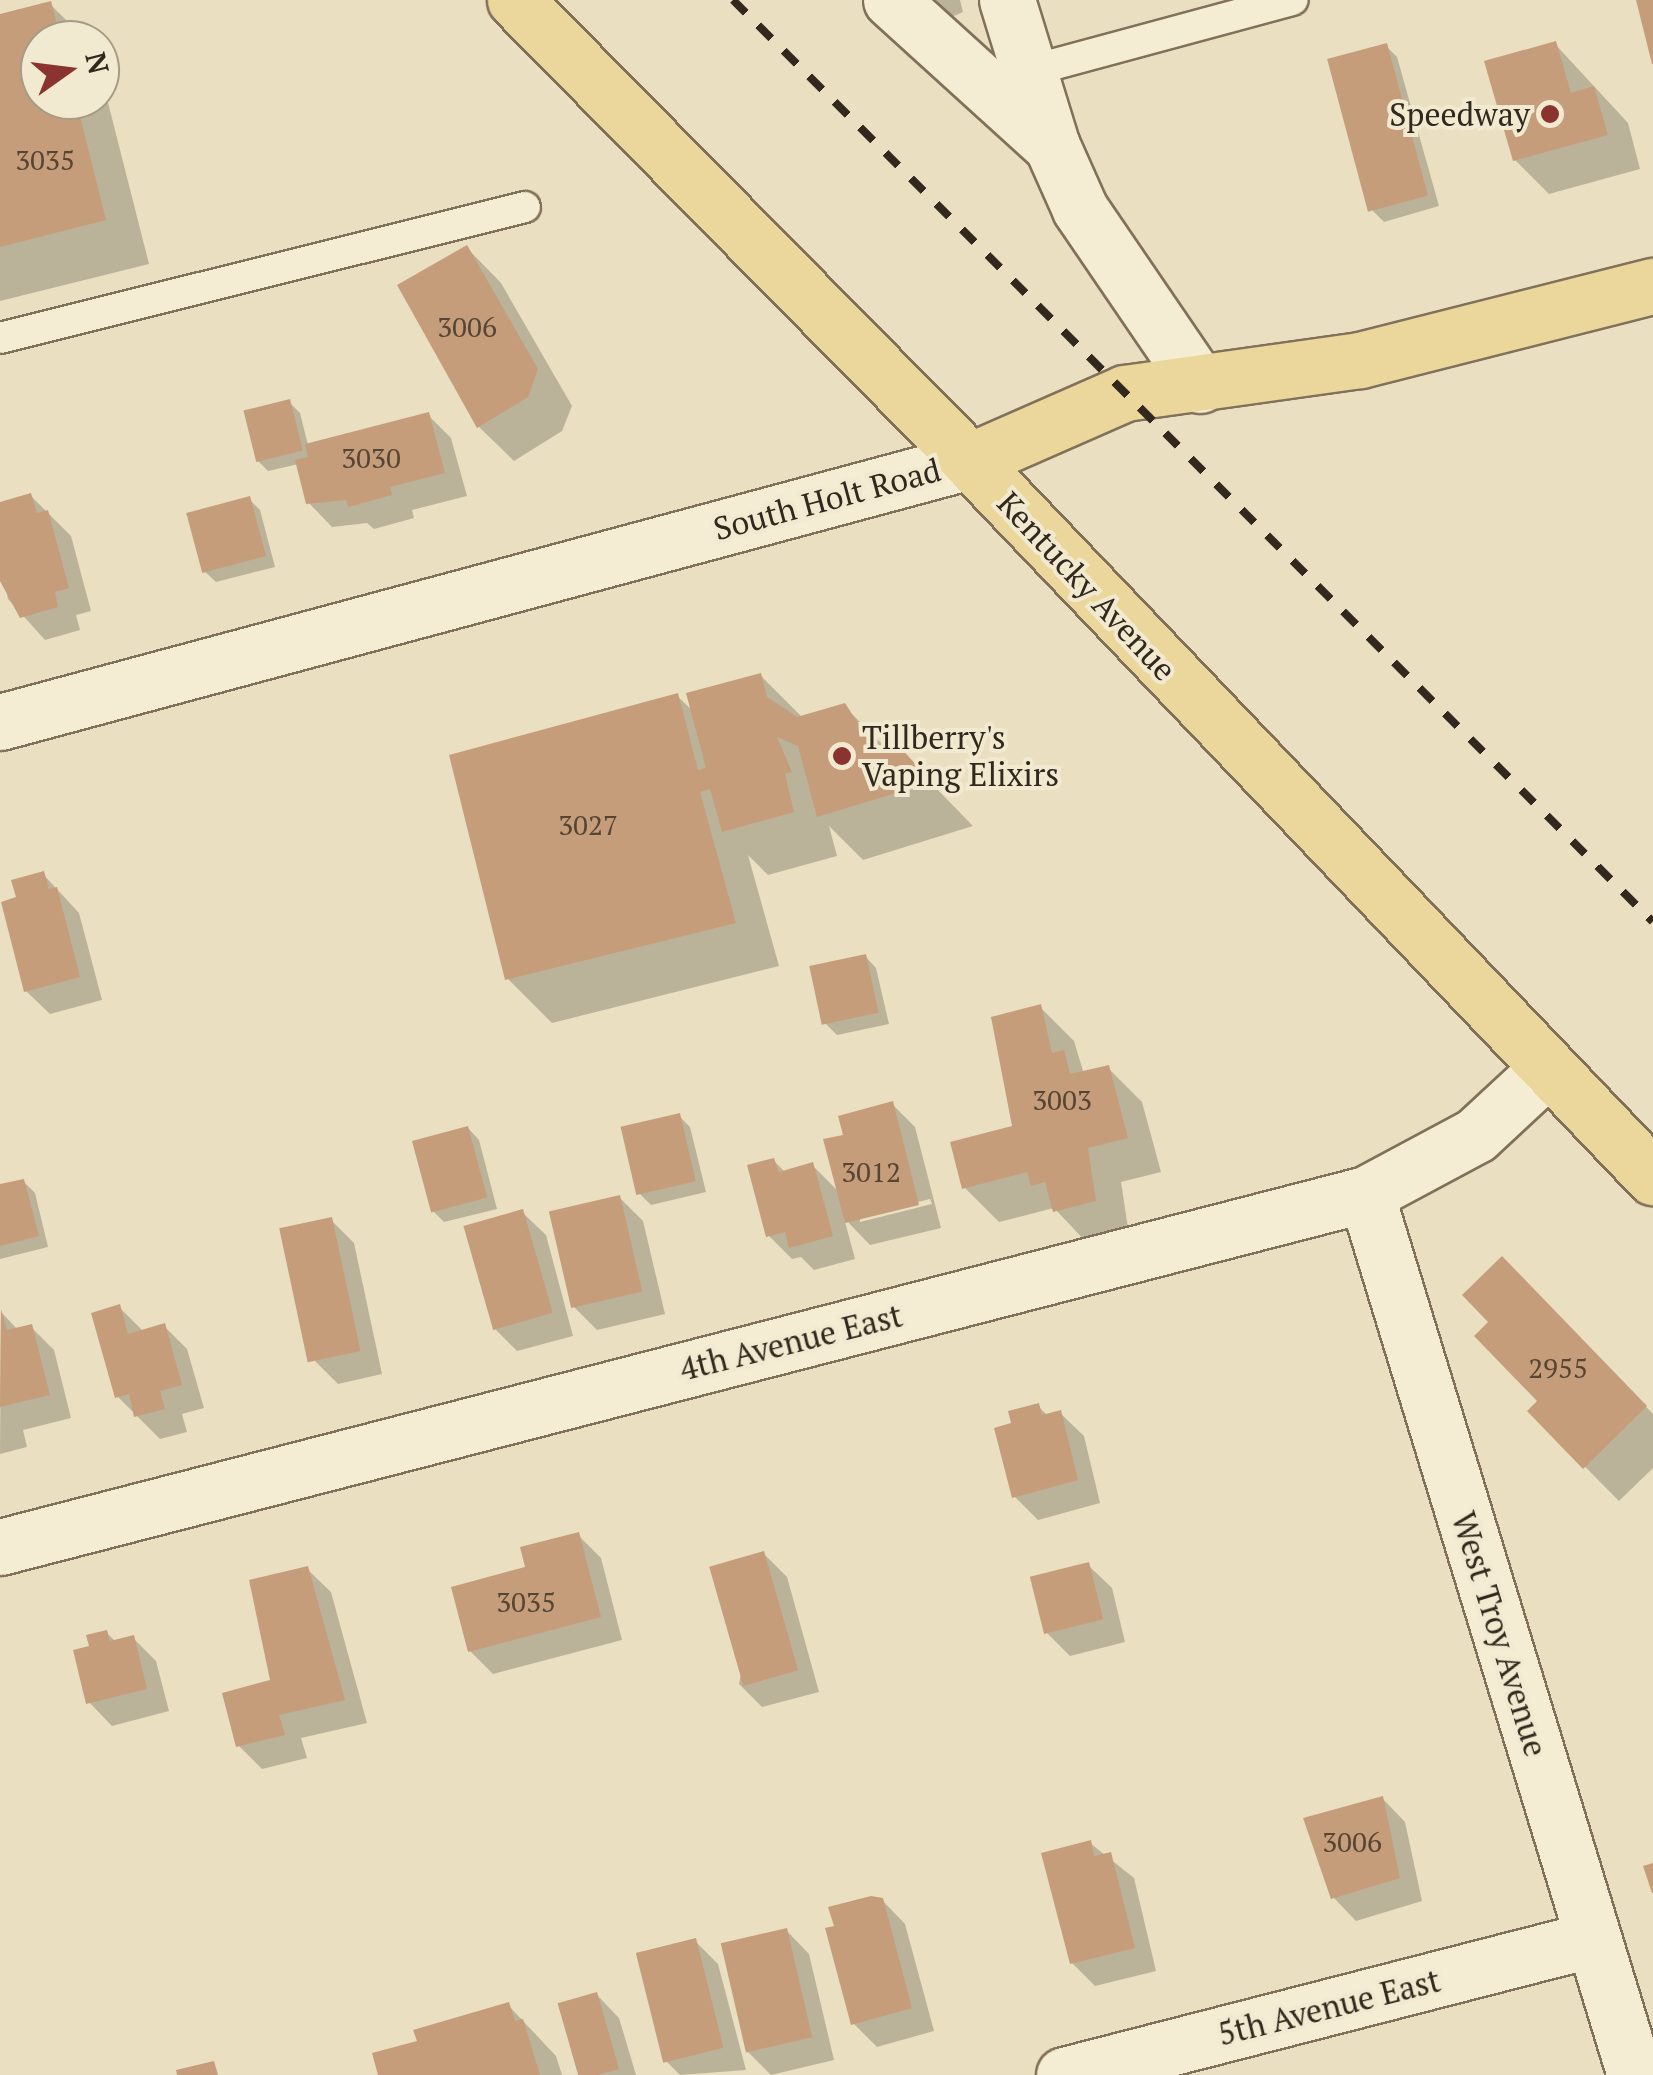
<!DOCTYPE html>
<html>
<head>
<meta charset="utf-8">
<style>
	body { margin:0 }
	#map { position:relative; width:1653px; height:2075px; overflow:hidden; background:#eadfc1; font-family:"PT Serif",serif }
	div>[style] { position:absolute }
	.shadow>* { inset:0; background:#0003 }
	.building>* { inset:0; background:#c59d7a; transform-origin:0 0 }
	.roads { filter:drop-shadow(2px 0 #81715a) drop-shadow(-2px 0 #81715a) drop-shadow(0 2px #81715a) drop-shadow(0 -2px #81715a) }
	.service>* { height:30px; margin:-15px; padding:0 15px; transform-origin:15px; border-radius:15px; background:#f5edd3 }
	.minor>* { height:55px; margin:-27.5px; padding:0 27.5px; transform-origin:27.5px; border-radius:27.5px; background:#f5edd3 }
	.tertiary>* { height:55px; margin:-27.5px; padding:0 27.5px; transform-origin:27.5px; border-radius:27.5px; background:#f5edd3 }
	.primary>* { height:55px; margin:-27.5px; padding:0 27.5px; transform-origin:27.5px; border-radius:27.5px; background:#ebd69b }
	.rail>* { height:8px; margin-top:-4px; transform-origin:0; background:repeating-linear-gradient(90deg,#32281d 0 18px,transparent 0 36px) }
	.dots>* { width:28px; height:28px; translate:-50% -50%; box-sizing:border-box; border:5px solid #f2ead0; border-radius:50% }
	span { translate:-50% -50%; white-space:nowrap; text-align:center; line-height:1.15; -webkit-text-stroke:8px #f2ead0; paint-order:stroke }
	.number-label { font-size:28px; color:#574534 }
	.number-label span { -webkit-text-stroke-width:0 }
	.poi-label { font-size:32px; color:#32281d }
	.right { translate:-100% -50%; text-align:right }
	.left { translate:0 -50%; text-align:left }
	.street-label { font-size:32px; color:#32281d }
	.north { position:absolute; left:20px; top:20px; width:100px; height:100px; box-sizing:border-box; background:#f2ead0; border:2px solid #a59c88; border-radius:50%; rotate:76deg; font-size:28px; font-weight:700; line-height:40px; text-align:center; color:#32281d }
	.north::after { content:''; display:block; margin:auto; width:35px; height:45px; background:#8b332f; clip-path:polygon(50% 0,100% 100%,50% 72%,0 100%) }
</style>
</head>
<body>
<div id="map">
	<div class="shadow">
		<div style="clip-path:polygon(927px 0,960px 0,963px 12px,947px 19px)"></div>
		<div style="clip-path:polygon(50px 4px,86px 40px,40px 40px,40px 100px,100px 100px,100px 71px,149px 264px,0 301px,0 17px)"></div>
		<div style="clip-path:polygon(1555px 44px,1628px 123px,1640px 169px,1549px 194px,1515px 160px)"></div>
		<div style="clip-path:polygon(1386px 46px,1397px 57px,1439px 206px,1384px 222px,1373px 211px)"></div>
		<div style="clip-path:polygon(467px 248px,501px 283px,572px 406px,562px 431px,514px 461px,479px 427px)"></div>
		<div style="clip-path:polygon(289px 402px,300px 413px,308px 445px,428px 415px,451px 438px,467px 496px,412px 510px,414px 518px,374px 529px,367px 523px,332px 527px,309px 503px,299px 464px,268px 471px,257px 460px)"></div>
		<div style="clip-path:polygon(30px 495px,71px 536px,91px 611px,76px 615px,80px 630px,45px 640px,8px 599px,0 561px,0 524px)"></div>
		<div style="clip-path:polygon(249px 499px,260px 510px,275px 567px,216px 582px,204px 571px)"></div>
		<div style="clip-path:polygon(760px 675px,803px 718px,844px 706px,885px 747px,896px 747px,973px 826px,863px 860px,829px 826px,837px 856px,768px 875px,748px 855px,779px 966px,552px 1023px,508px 979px,677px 696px,694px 712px)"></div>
		<div style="clip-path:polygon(43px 874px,79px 913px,102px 1000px,50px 1014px,26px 991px,20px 899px)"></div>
		<div style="clip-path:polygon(865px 956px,876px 968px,889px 1024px,837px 1035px,826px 1024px)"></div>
		<div style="clip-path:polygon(1040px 1007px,1074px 1041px,1084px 1074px,1108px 1068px,1142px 1102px,1161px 1172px,1121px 1182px,1129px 1235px,1089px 1245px,1054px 1208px,999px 1222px,964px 1187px,1015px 1128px)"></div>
		<div style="clip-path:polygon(evenodd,892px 1104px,915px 1127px,941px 1228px,870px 1245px,844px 1218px,855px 1259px,814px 1270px,801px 1257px,792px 1259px,769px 1236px,773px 1160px,785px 1172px,812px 1165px,840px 1193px,846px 1137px,892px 1104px,930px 1199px,932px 1204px,860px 1222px,860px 1217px,930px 1199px)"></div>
		<div style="clip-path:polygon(679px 1116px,690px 1127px,706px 1192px,651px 1205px,640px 1194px)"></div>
		<div style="clip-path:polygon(468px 1128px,479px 1140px,497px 1209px,444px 1222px,433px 1211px)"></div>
		<div style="clip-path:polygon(23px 1181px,35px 1193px,48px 1247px,0 1259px,0 1187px)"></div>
		<div style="clip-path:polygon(620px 1198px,643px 1221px,665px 1314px,597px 1330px,574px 1307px)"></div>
		<div style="clip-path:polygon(522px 1212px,546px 1235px,573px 1336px,517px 1351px,494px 1328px)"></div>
		<div style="clip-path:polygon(331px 1220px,354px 1243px,382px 1374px,338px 1384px,315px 1361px)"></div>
		<div style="clip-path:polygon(1536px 1293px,1653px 1414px,1653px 1468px,1619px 1501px,1530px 1411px,1541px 1401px)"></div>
		<div style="clip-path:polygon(119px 1307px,142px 1330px,164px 1326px,187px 1349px,204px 1408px,182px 1414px,187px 1432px,160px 1439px,117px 1396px)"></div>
		<div style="clip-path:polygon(1px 1312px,18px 1330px,31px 1327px,54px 1350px,71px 1418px,23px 1430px,27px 1447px,0 1454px)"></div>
		<div style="clip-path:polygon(1038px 1406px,1048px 1416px,1060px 1413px,1084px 1436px,1100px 1503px,1038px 1520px,1015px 1497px,1015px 1424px)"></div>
		<div style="clip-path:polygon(578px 1535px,601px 1558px,622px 1640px,493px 1674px,470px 1651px,528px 1569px)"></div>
		<div style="clip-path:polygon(764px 1554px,787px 1577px,819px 1692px,762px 1707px,739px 1684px)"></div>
		<div style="clip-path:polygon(1088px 1565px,1112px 1588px,1125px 1642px,1070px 1656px,1047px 1633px)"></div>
		<div style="clip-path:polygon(307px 1569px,331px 1592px,367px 1723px,301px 1738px,307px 1758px,262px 1769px,239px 1746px,273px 1682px)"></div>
		<div style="clip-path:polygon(107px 1633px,116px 1642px,133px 1638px,156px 1661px,169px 1711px,112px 1726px,89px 1702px,92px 1648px)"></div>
		<div style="clip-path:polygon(1382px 1798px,1405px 1822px,1422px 1901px,1356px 1921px,1333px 1897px)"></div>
		<div style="clip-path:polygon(1090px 1843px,1134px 1878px,1156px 1971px,1095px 1986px,1072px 1963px)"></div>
		<div style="clip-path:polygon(882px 1900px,905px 1924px,934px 2031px,877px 2047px,854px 2024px)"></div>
		<div style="clip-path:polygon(786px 1930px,809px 1954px,834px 2060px,771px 2075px,748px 2052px)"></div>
		<div style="clip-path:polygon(695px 1941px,718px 1964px,746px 2070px,680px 2075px,666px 2061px)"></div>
		<div style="clip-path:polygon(596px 1994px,619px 2018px,636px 2075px,583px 2075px,560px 2004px)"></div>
		<div style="clip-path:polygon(508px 2005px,556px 2056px,562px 2075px,380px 2075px,420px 2042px)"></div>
	</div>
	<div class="building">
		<div style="clip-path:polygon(1636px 0,1653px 0,1653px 64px,1652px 64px)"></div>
		<div style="clip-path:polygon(51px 1px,61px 40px,40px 40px,40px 100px,76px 100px,106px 220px,0 247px,0 14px)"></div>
		<div style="clip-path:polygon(1556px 41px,1571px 93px,1594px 86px,1608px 135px,1513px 161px,1484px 61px)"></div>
		<div style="left:1387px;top:43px;width:158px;height:62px;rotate:75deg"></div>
		<div style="clip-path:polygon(467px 245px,538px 369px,528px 397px,477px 428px,397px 285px)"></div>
		<div style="left:290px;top:399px;width:53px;height:48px;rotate:76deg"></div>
		<div style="clip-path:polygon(429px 412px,445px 473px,390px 487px,392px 495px,348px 507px,346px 500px,306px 504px,295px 460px,308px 457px,305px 444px)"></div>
		<div style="clip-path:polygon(31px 493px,37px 513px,48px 510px,69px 588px,55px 592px,58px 607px,20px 618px,0 581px,0 502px)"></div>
		<div style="left:250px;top:496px;width:62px;height:66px;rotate:75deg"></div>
		<div style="clip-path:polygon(761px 673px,767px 697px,797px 717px,845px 703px,872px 745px,897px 744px,932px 782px,817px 817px,798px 746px,777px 737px,792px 772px,785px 774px,794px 812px,722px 832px,710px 789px,700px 792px,736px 923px,505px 980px,449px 755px,678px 693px,698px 770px,706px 768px,686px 693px)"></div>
		<div style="clip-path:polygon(44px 871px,49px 889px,57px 887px,80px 977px,24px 992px,1px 902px,16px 897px,11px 880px)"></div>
		<div style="left:866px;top:954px;width:60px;height:58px;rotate:78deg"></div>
		<div style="clip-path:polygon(1041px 1004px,1052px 1053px,1064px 1050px,1070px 1074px,1109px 1065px,1128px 1138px,1088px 1148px,1096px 1201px,1053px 1212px,1045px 1182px,1031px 1186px,1027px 1172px,962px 1189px,950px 1142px,1012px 1126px,991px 1017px)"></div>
		<div style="clip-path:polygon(893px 1101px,919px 1205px,845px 1223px,823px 1139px,843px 1135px,838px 1116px)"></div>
		<div style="left:680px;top:1113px;width:70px;height:61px;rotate:77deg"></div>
		<div style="left:468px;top:1126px;width:74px;height:58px;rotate:75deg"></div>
		<div style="clip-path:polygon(774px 1158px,779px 1172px,813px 1162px,833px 1236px,789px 1248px,785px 1232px,766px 1237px,747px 1165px)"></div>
		<div style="clip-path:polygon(24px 1179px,39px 1236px,0 1246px,0 1184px)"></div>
		<div style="left:620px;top:1195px;width:99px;height:73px;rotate:77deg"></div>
		<div style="left:523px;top:1209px;width:108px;height:62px;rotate:74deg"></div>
		<div style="left:332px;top:1217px;width:137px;height:54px;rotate:78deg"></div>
		<div style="clip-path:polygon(1502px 1256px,1647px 1406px,1583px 1469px,1527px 1411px,1537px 1401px,1474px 1336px,1488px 1322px,1462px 1295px)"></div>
		<div style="clip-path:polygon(120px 1304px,128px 1334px,165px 1323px,182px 1385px,160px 1391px,165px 1409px,134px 1417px,129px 1394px,115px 1398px,91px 1313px)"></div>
		<div style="clip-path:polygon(1px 1309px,7px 1330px,32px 1324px,50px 1395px,0 1407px)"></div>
		<div style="clip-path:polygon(1039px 1403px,1042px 1415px,1061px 1410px,1078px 1480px,1012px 1498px,994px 1428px,1011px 1423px,1008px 1411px)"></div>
		<div style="clip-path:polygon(579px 1532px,601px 1617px,468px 1652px,451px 1587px,525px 1567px,520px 1547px)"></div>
		<div style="left:764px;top:1551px;width:124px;height:57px;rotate:74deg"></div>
		<div style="left:1089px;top:1562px;width:59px;height:61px;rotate:76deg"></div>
		<div style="clip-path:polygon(308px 1566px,345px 1700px,279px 1715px,285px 1735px,236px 1747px,222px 1693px,270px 1680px,249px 1580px)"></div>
		<div style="clip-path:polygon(107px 1630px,110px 1641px,134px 1635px,147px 1689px,86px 1704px,73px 1650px,89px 1646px,86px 1635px)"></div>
		<div style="clip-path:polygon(1383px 1796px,1400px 1878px,1331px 1899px,1303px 1818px)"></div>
		<div style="clip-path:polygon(1091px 1840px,1094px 1856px,1111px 1852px,1135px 1948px,1070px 1964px,1041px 1853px)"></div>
		<div style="clip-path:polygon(1653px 1863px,1653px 1893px,1652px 1893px,1643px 1866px)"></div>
		<div style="clip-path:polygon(871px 1896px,883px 1898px,912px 2008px,851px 2025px,825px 1928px,834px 1926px,828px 1907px)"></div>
		<div style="left:787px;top:1928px;width:112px;height:68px;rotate:77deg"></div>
		<div style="left:696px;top:1938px;width:113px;height:62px;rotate:76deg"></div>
		<div style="left:597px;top:1992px;width:80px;height:41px;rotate:74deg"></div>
		<div style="clip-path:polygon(509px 2002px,515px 2021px,523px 2019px,540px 2075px,378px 2075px,372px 2053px,417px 2041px,413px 2030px)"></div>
		<div style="clip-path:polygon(214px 2061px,218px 2075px,177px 2075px,176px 2070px)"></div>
	</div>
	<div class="roads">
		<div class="service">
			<div style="left:1029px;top:71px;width:273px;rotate:-15.1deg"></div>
			<div style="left:0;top:338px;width:541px;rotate:-14.01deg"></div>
		</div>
		<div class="minor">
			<div style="left:891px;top:0;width:217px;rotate:42.2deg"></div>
			<div style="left:0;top:722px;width:1005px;rotate:-15.06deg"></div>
			<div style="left:1366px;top:1194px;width:921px;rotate:73.02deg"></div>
			<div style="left:0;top:1547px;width:1411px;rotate:-14.49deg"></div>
			<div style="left:1366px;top:1194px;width:125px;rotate:-28.2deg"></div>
			<div style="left:1476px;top:1135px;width:98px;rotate:-42.9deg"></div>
			<div style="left:1064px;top:2075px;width:546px;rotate:-14.42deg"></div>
		</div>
		<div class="tertiary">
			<div style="left:1007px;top:0;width:153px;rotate:72.9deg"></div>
			<div style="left:1052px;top:146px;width:69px;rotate:66deg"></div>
			<div style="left:1080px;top:209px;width:213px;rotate:55.7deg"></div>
		</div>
		<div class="primary">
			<div style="left:515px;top:0;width:648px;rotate:45.38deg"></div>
			<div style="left:970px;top:461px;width:990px;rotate:46.35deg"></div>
			<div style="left:970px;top:461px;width:169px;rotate:-23.7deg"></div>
			<div style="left:1125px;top:393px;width:237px;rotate:-8deg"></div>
			<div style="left:1360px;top:360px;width:302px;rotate:-14.2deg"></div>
		</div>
	</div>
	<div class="rail">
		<div style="left:733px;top:0;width:1302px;rotate:45.06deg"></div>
	</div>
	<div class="dots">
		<div style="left:1550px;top:114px;background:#8b332f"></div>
		<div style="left:842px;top:756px;background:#8b332f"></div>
	</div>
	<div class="number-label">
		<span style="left:45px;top:160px">3035</span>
		<span style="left:467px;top:327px">3006</span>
		<span style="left:371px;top:458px">3030</span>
		<span style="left:588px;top:825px">3027</span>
		<span style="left:1062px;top:1100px">3003</span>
		<span style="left:871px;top:1172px">3012</span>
		<span style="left:1558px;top:1368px">2955</span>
		<span style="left:526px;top:1602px">3035</span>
		<span style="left:1352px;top:1842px">3006</span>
	</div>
	<div class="poi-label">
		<span class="right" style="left:1530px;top:114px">Speedway</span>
		<span class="left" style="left:862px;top:756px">Tillberry's<br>Vaping Elixirs</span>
	</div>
	<div class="street-label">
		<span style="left:827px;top:499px;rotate:-15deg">South Holt Road</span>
		<span style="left:1087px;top:586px;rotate:47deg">Kentucky Avenue</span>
		<span style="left:791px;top:1342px;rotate:-14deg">4th Avenue East</span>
		<span style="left:1500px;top:1634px;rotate:73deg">West Troy Avenue</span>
		<span style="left:1329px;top:2007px;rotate:-14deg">5th Avenue East</span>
	</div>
	<div class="north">N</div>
</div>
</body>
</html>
